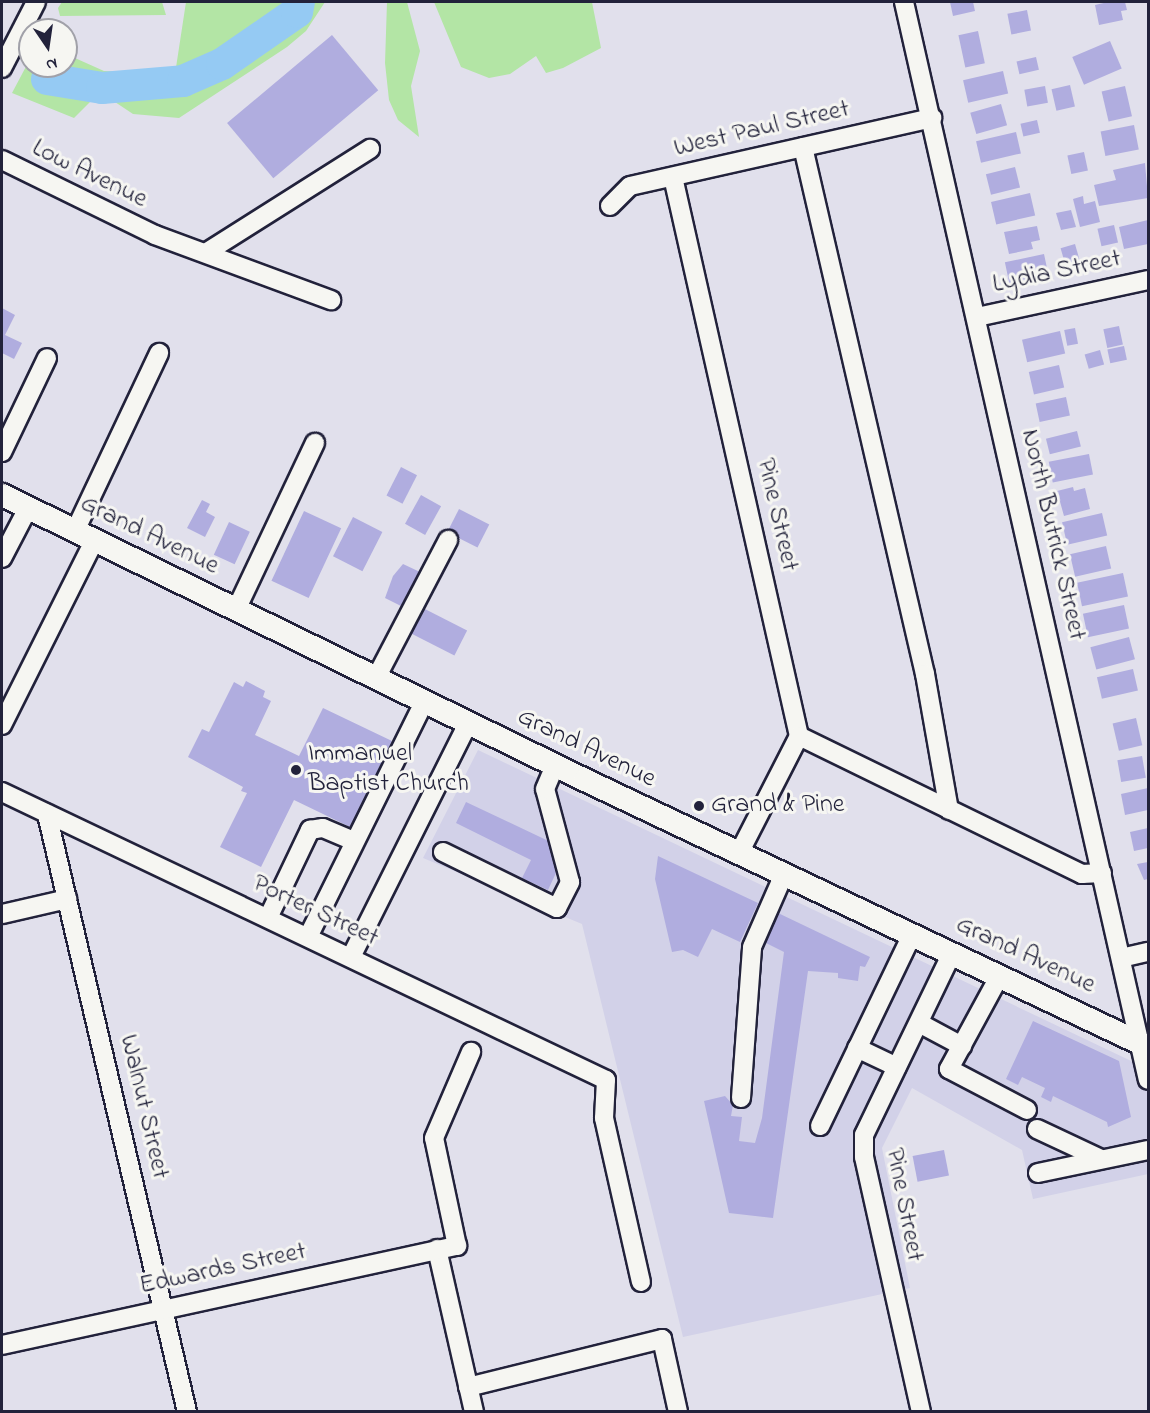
<!DOCTYPE html>
<html>
<head>
<meta charset="utf-8">
<style>
	body { margin:0 }
	#map { position:relative; width:1150px; height:1413px; overflow:hidden; background:#e1e0ec; font-family:"Indie Flower",sans-serif }
	div>[style] { position:absolute }
	.built>* { inset:0; background:#d2d1e8 }
	.green>* { inset:0; background:#b3e5a5 }
	.river>* { height:32px; margin:-16px; padding:0 16px; transform-origin:16px; border-radius:16px; background:#95caf3 }
	.building>* { inset:0; background:#b0addf; transform-origin:0 0 }
	.roads { filter:drop-shadow(2px 0 #22223b) drop-shadow(-2px 0 #22223b) drop-shadow(0 2px #22223b) drop-shadow(0 -2px #22223b) }
	.minor>* { height:18px; margin:-9px; padding:0 9px; transform-origin:9px; border-radius:9px; background:#f6f6f2 }
	.major>* { height:22px; margin:-11px; padding:0 11px; transform-origin:11px; border-radius:11px; background:#f6f6f2 }
	.dots>* { width:16px; height:16px; translate:-50% -50%; box-sizing:border-box; border:3px solid #f6f6f2; border-radius:50% }
	span { translate:-50% -50%; white-space:nowrap; text-align:center; line-height:1.15; -webkit-text-stroke:6px #f6f6f2; paint-order:stroke }
	.street-label { font-size:26px; color:#22223b }
	.poi-label { font-size:26px; color:#22223b }
	.left { translate:0 -50%; text-align:left }
	.frame { position:absolute; inset:0; border:3px solid #22223b; pointer-events:none }
	.north { position:absolute; left:18px; top:18px; width:60px; height:60px; box-sizing:border-box; background:#f6f6f2; border:2px solid #a1a1a9; border-radius:50%; rotate:167deg; font-size:16px; font-weight:700; line-height:24px; text-align:center; color:#22223b }
	.north::after { content:''; display:block; margin:auto; width:21px; height:27px; background:#22223b; clip-path:polygon(50% 0,100% 100%,50% 72%,0 100%) }
</style>
</head>
<body>
<div id="map">
	<div class="built">
		<div style="clip-path:polygon(478px 750px,1148px 1069px,1148px 1174px,1033px 1199px,1022px 1150px,912px 1088px,882px 1148px,910px 1288px,683px 1337px,582px 924px,423px 858px)"></div>
	</div>
	<div class="green">
		<div style="clip-path:polygon(62px 2px,162px 2px,166px 15px,60px 16px,58px 8px)"></div>
		<div style="clip-path:polygon(186px 2px,325px 2px,306px 31px,287px 47px,179px 118px,133px 114px,100px 92px,74px 118px,12px 93px,30px 59px,30px 66px,66px 66px,66px 54px,104px 71px,175px 74px)"></div>
		<div style="clip-path:polygon(387px 2px,407px 2px,420px 51px,411px 86px,419px 137px,398px 120px,389px 100px,385px 63px)"></div>
		<div style="clip-path:polygon(434px 2px,592px 2px,601px 48px,563px 68px,546px 73px,536px 56px,510px 74px,489px 78px,461px 67px)"></div>
	</div>
	<div class="river">
		<div style="left:47px;top:79px;width:56px;rotate:9.3deg"></div>
		<div style="left:102px;top:88px;width:81px;rotate:-4.9deg"></div>
		<div style="left:183px;top:81px;width:43px;rotate:-23.6deg"></div>
		<div style="left:222px;top:64px;width:91px;rotate:-34.7deg"></div>
		<div style="left:297px;top:12px;width:10px;rotate:-79deg"></div>
	</div>
	<div class="building">
		<div style="clip-path:polygon(950px 2px,973px 2px,975px 11px,953px 16px)"></div>
		<div style="clip-path:polygon(1108px 2px,1125px 2px,1127px 10px,1121px 11px,1123px 20px,1099px 25px,1095px 5px)"></div>
		<div style="left:1027px;top:10px;width:21px;height:20px;rotate:79deg"></div>
		<div style="left:978px;top:31px;width:33px;height:20px;rotate:78deg"></div>
		<div style="left:332px;top:35px;width:72px;height:137px;rotate:50deg"></div>
		<div style="left:1110px;top:41px;width:30px;height:41px;rotate:67deg"></div>
		<div style="left:1036px;top:57px;width:13px;height:20px;rotate:77deg"></div>
		<div style="left:1003px;top:71px;width:23px;height:41px;rotate:77deg"></div>
		<div style="left:1070px;top:85px;width:22px;height:19px;rotate:77deg"></div>
		<div style="left:1045px;top:86px;width:17px;height:21px;rotate:80deg"></div>
		<div style="left:1125px;top:86px;width:31px;height:24px;rotate:77deg"></div>
		<div style="left:1001px;top:104px;width:22px;height:32px;rotate:74deg"></div>
		<div style="left:1037px;top:120px;width:13px;height:17px;rotate:77deg"></div>
		<div style="left:1134px;top:125px;width:25px;height:34px;rotate:79deg"></div>
		<div style="left:1016px;top:132px;width:22px;height:41px;rotate:77deg"></div>
		<div style="left:1084px;top:152px;width:19px;height:17px;rotate:78deg"></div>
		<div style="clip-path:polygon(1145px 163px,1148px 198px,1099px 206px,1094px 185px,1116px 180px,1113px 170px)"></div>
		<div style="left:1015px;top:167px;width:21px;height:30px;rotate:76deg"></div>
		<div style="left:1030px;top:193px;width:23px;height:40px;rotate:77deg"></div>
		<div style="clip-path:polygon(1083px 196px,1084px 204px,1095px 201px,1100px 222px,1080px 227px,1073px 199px)"></div>
		<div style="clip-path:polygon(1071px 210px,1076px 227px,1061px 230px,1056px 213px)"></div>
		<div style="clip-path:polygon(1148px 220px,1148px 244px,1124px 249px,1119px 227px)"></div>
		<div style="left:1114px;top:225px;width:18px;height:17px;rotate:77deg"></div>
		<div style="clip-path:polygon(1037px 226px,1040px 240px,1031px 242px,1033px 249px,1009px 254px,1004px 232px)"></div>
		<div style="left:1075px;top:244px;width:18px;height:15px;rotate:74deg"></div>
		<div style="left:1044px;top:254px;width:24px;height:40px;rotate:78deg"></div>
		<div style="clip-path:polygon(2px 308px,15px 315px,5px 335px,22px 343px,14px 359px,2px 353px)"></div>
		<div style="left:1119px;top:326px;width:19px;height:16px;rotate:78deg"></div>
		<div style="left:1075px;top:328px;width:16px;height:11px;rotate:79deg"></div>
		<div style="left:1060px;top:331px;width:23px;height:39px;rotate:77deg"></div>
		<div style="left:1124px;top:346px;width:14px;height:17px;rotate:78deg"></div>
		<div style="left:1100px;top:350px;width:15px;height:16px;rotate:74deg"></div>
		<div style="left:1059px;top:365px;width:23px;height:31px;rotate:77deg"></div>
		<div style="left:1066px;top:397px;width:19px;height:31px;rotate:78deg"></div>
		<div style="left:1077px;top:431px;width:16px;height:32px;rotate:76deg"></div>
		<div style="left:1089px;top:454px;width:21px;height:41px;rotate:79deg"></div>
		<div style="left:401px;top:467px;width:18px;height:32px;rotate:27deg"></div>
		<div style="clip-path:polygon(1073px 487px,1074px 491px,1085px 488px,1090px 509px,1064px 516px,1057px 491px)"></div>
		<div style="left:421px;top:495px;width:23px;height:33px;rotate:29deg"></div>
		<div style="clip-path:polygon(202px 500px,210px 504px,206px 512px,215px 517px,205px 537px,187px 528px)"></div>
		<div style="left:459px;top:509px;width:34px;height:26px;rotate:27deg"></div>
		<div style="left:304px;top:511px;width:41px;height:77px;rotate:25deg"></div>
		<div style="left:1102px;top:513px;width:23px;height:41px;rotate:77deg"></div>
		<div style="left:353px;top:517px;width:33px;height:44px;rotate:27deg"></div>
		<div style="left:229px;top:522px;width:23px;height:36px;rotate:25deg"></div>
		<div style="left:1106px;top:546px;width:23px;height:37px;rotate:77deg"></div>
		<div style="clip-path:polygon(403px 564px,420px 572px,405px 608px,385px 598px,393px 576px)"></div>
		<div style="left:1123px;top:573px;width:24px;height:47px;rotate:78deg"></div>
		<div style="left:1124px;top:605px;width:24px;height:42px;rotate:78deg"></div>
		<div style="left:419px;top:606px;width:54px;height:28px;rotate:27deg"></div>
		<div style="left:1129px;top:637px;width:23px;height:40px;rotate:75deg"></div>
		<div style="left:1133px;top:669px;width:22px;height:37px;rotate:77deg"></div>
		<div style="clip-path:polygon(246px 681px,265px 691px,263px 697px,271px 701px,255px 735px,299px 756px,323px 708px,392px 741px,350px 827px,294px 800px,261px 867px,220px 847px,247px 793px,241px 791px,243px 787px,188px 757px,202px 729px,209px 732px,234px 682px,243px 687px)"></div>
		<div style="left:1136px;top:718px;width:28px;height:24px;rotate:77deg"></div>
		<div style="left:1142px;top:756px;width:22px;height:25px;rotate:80deg"></div>
		<div style="clip-path:polygon(1148px 788px,1148px 810px,1125px 815px,1121px 794px)"></div>
		<div style="clip-path:polygon(466px 802px,559px 846px,562px 860px,548px 890px,522px 878px,531px 860px,456px 823px)"></div>
		<div style="clip-path:polygon(1148px 828px,1148px 848px,1134px 851px,1130px 832px)"></div>
		<div style="clip-path:polygon(658px 856px,758px 903px,740px 942px,712px 929px,698px 957px,683px 950px,672px 952px,655px 879px)"></div>
		<div style="clip-path:polygon(1148px 862px,1148px 879px,1144px 880px,1137px 864px)"></div>
		<div style="clip-path:polygon(778px 913px,870px 957px,865px 967px,860px 966px,858px 981px,838px 978px,838px 973px,808px 971px,773px 1218px,729px 1213px,704px 1101px,725px 1096px,733px 1105px,731px 1116px,742px 1117px,739px 1141px,755px 1143px,762px 1118px,784px 952px,764px 942px)"></div>
		<div style="clip-path:polygon(1033px 1021px,1119px 1061px,1131px 1117px,1108px 1127px,1107px 1122px,1053px 1096px,1051px 1102px,1041px 1097px,1045px 1088px,1022px 1077px,1018px 1085px,1006px 1079px)"></div>
		<div style="left:944px;top:1150px;width:26px;height:32px;rotate:79deg"></div>
	</div>
	<div class="roads">
		<div class="minor">
			<div style="left:904px;top:2px;width:1105px;rotate:77.25deg"></div>
			<div style="left:2px;top:68px;width:74px;rotate:-62.7deg"></div>
			<div style="left:803px;top:147px;width:541px;rotate:76.97deg"></div>
			<div style="left:925px;top:674px;width:138px;rotate:80deg"></div>
			<div style="left:2px;top:160px;width:170px;rotate:26.1deg"></div>
			<div style="left:155px;top:235px;width:188px;rotate:20.3deg"></div>
			<div style="left:673px;top:177px;width:573px;rotate:77.3deg"></div>
			<div style="left:799px;top:736px;width:131px;rotate:117.1deg"></div>
			<div style="left:610px;top:206px;width:28px;rotate:-45deg"></div>
			<div style="left:630px;top:186px;width:310px;rotate:-12.7deg"></div>
			<div style="left:207px;top:252px;width:193px;rotate:-32.3deg"></div>
			<div style="left:977px;top:317px;width:175px;rotate:-12.2deg"></div>
			<div style="left:2px;top:452px;width:104px;rotate:-64.4deg"></div>
			<div style="left:75px;top:531px;width:197px;rotate:-64.7deg"></div>
			<div style="left:2px;top:558px;width:56px;rotate:-62.5deg"></div>
			<div style="left:236px;top:610px;width:185px;rotate:-64.7deg"></div>
			<div style="left:376px;top:678px;width:156px;rotate:-62.4deg"></div>
			<div style="left:2px;top:725px;width:206px;rotate:-63.4deg"></div>
			<div style="left:799px;top:736px;width:315px;rotate:26deg"></div>
			<div style="left:1082px;top:874px;width:20px;rotate:-3deg"></div>
			<div style="left:2px;top:792px;width:669px;rotate:25.49deg"></div>
			<div style="left:606px;top:1080px;width:38px;rotate:93deg"></div>
			<div style="left:604px;top:1118px;width:168px;rotate:77.3deg"></div>
			<div style="left:47px;top:814px;width:614px;rotate:76.82deg"></div>
			<div style="left:443px;top:852px;width:127px;rotate:26.2deg"></div>
			<div style="left:557px;top:908px;width:29px;rotate:-63deg"></div>
			<div style="left:570px;top:882px;width:96px;rotate:-105deg"></div>
			<div style="left:545px;top:789px;width:26px;rotate:-67deg"></div>
			<div style="left:2px;top:914px;width:67px;rotate:-13deg"></div>
			<div style="left:268px;top:918px;width:98px;rotate:-64.5deg"></div>
			<div style="left:310px;top:830px;width:13px;rotate:-9deg"></div>
			<div style="left:323px;top:828px;width:34px;rotate:23deg"></div>
			<div style="left:308px;top:937px;width:262px;rotate:-63.7deg"></div>
			<div style="left:351px;top:957px;width:262px;rotate:-63.4deg"></div>
			<div style="left:1121px;top:958px;width:28px;rotate:-13deg"></div>
			<div style="left:1000px;top:975px;width:107px;rotate:118.5deg"></div>
			<div style="left:949px;top:1069px;width:88px;rotate:27.7deg"></div>
			<div style="left:919px;top:1023px;width:49px;rotate:28.1deg"></div>
			<div style="left:857px;top:1048px;width:44px;rotate:25.4deg"></div>
			<div style="left:741px;top:1098px;width:151px;rotate:-85.8deg"></div>
			<div style="left:752px;top:947px;width:80px;rotate:-66.3deg"></div>
			<div style="left:820px;top:1126px;width:212px;rotate:-64.3deg"></div>
			<div style="left:1037px;top:1129px;width:71px;rotate:25.1deg"></div>
			<div style="left:1038px;top:1173px;width:112px;rotate:-11.8deg"></div>
			<div style="left:437px;top:1249px;width:167px;rotate:77.2deg"></div>
			<div style="left:2px;top:1345px;width:466px;rotate:-12.3deg"></div>
			<div style="left:457px;top:1246px;width:110px;rotate:-102deg"></div>
			<div style="left:434px;top:1138px;width:94px;rotate:-66.7deg"></div>
			<div style="left:468px;top:1387px;width:200px;rotate:-13.9deg"></div>
			<div style="left:662px;top:1339px;width:75px;rotate:77.6deg"></div>
			<div style="left:921px;top:1412px;width:261px;rotate:-102.6deg"></div>
			<div style="left:864px;top:1157px;width:22px;rotate:-90deg"></div>
			<div style="left:864px;top:1135px;width:202px;rotate:-64.2deg"></div>
		</div>
		<div class="major">
			<div style="left:2px;top:495px;width:649px;rotate:26.05deg"></div>
			<div style="left:585px;top:780px;width:623px;rotate:25.37deg"></div>
		</div>
	</div>
	<div class="dots">
		<div style="left:296px;top:770px;background:#22223b"></div>
		<div style="left:699px;top:806px;background:#22223b"></div>
	</div>
	<div class="street-label">
		<span style="left:762px;top:130px;rotate:-13deg">West Paul Street</span>
		<span style="left:89px;top:175px;rotate:26deg">Low Avenue</span>
		<span style="left:1057px;top:273px;rotate:-12deg">Lydia Street</span>
		<span style="left:776px;top:515px;rotate:77deg">Pine Street</span>
		<span style="left:1052px;top:535px;rotate:77deg">North Butrick Street</span>
		<span style="left:149px;top:536px;rotate:26deg">Grand Avenue</span>
		<span style="left:586px;top:749px;rotate:26deg">Grand Avenue</span>
		<span style="left:315px;top:912px;rotate:25deg">Porter Street</span>
		<span style="left:1025px;top:956px;rotate:25deg">Grand Avenue</span>
		<span style="left:143px;top:1107px;rotate:77deg">Walnut Street</span>
		<span style="left:903px;top:1205px;rotate:79deg">Pine Street</span>
		<span style="left:223px;top:1270px;rotate:-12deg">Edwards Street</span>
	</div>
	<div class="poi-label">
		<span class="left" style="left:308px;top:770px">Immanuel<br>Baptist Church</span>
		<span class="left" style="left:711px;top:806px">Grand &amp; Pine</span>
	</div>
	<div class="frame"></div>
	<div class="north">N</div>
</div>
</body>
</html>
